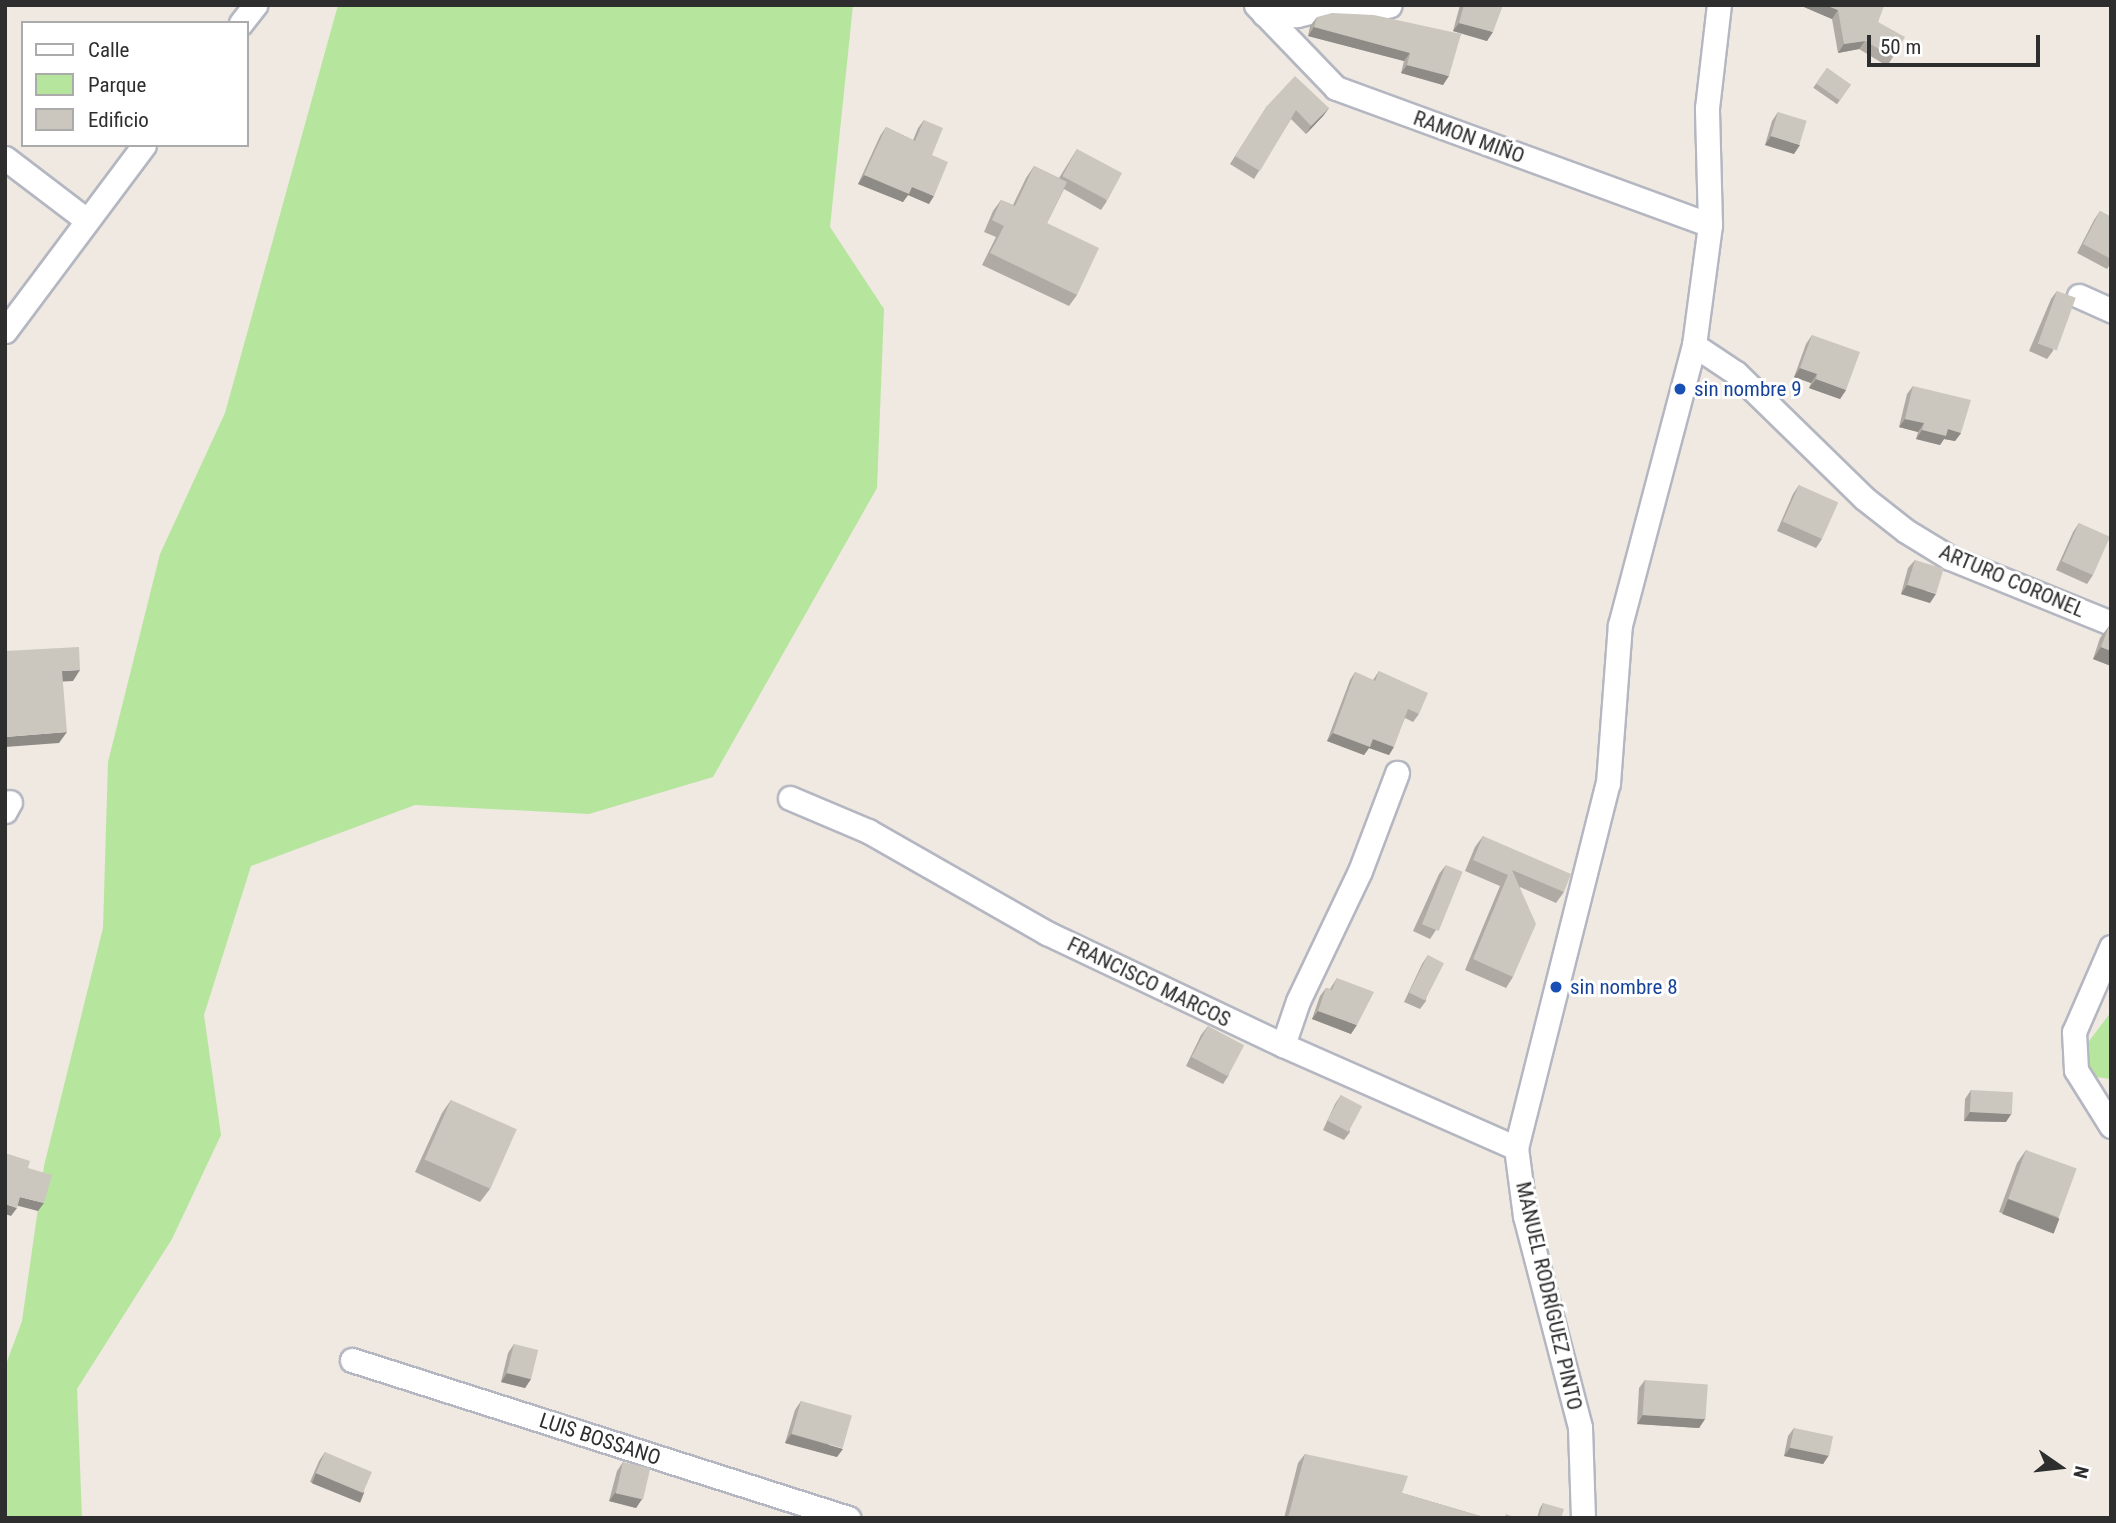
<!DOCTYPE html>
<html>
<head>
<meta charset="utf-8">
<style>
	body { margin:0 }
	#map { position:relative; width:2116px; height:1523px; overflow:hidden; background:#efe9e1; font-family:"Roboto Condensed",sans-serif }
	div>[style] { position:absolute }
	.green>* { inset:0; background:#b6e59e }
	.roads { filter:drop-shadow(2px 0 #b4b7c1) drop-shadow(-2px 0 #b4b7c1) drop-shadow(0 2px #b4b7c1) drop-shadow(0 -2px #b4b7c1) }
	.minor>* { height:23px; margin:-11.5px; padding:0 11.5px; transform-origin:11.5px; border-radius:11.5px; background:#fff }
	.wall>* { inset:0; background:#afaba4; transform-origin:0 0 }
	.shaded-wall>* { inset:0; background:#8e8b86; transform-origin:0 0 }
	.building>* { inset:0; background:#cbc7bf; transform-origin:0 0 }
	.dots>* { width:19px; height:19px; translate:-50% -50%; box-sizing:border-box; border:4px solid #fff; border-radius:50% }
	span { translate:-50% -50%; white-space:nowrap; text-align:center; line-height:1.15; -webkit-text-stroke:6px #fff; paint-order:stroke }
	.street-label { font-size:21px; color:#2e2e2e }
	.transit-label { font-size:21px; color:#164399 }
	.left { translate:0 -50%; text-align:left }
	.frame { position:absolute; inset:0; border:7px solid #2e2e2e; pointer-events:none }
	.legend { position:absolute; left:21px; top:21px; width:228px; height:126px; box-sizing:border-box; background:#fff; border:2px solid #ababab; margin:0; padding:9px 12px; list-style:none; font-size:21px; color:#2e2e2e }
	.legend li { display:flex; align-items:center; gap:14px; height:35px }
	.legend b { width:35px; border:2px solid #ababab }
	.north { position:absolute; left:2025px; top:1432px; width:70px; height:70px; -webkit-text-stroke:5px #fff; paint-order:stroke; rotate:104deg; font-size:19px; font-weight:700; line-height:28px; text-align:center; color:#2e2e2e }
	.north::after { content:''; display:block; margin:auto; width:24px; height:32px; background:#2e2e2e; clip-path:polygon(50% 0,100% 100%,50% 72%,0 100%) }
	.scale { position:absolute; left:1867px; top:35px; width:173px; height:32px; box-sizing:border-box; border:4px solid #2e2e2e; border-top:0; padding-left:9px; font-size:21px; line-height:24px; white-space:nowrap; color:#2e2e2e; -webkit-text-stroke:5px #fff; paint-order:stroke }
</style>
</head>
<body>
<div id="map">
	<div class="green">
		<div style="clip-path:polygon(338px 5px,853px 5px,830px 227px,884px 309px,877px 488px,713px 777px,589px 814px,415px 805px,251px 866px,204px 1015px,221px 1135px,172px 1239px,77px 1389px,82px 1518px,5px 1518px,5px 1367px,22px 1321px,44px 1166px,103px 928px,108px 762px,160px 554px,225px 413px)"></div>
		<div style="clip-path:polygon(2111px 1012px,2111px 1079px,2065px 1073px)"></div>
	</div>
	<div class="roads">
		<div class="minor">
			<div style="left:1256px;top:5px;width:115px;rotate:46.1deg"></div>
			<div style="left:1336px;top:88px;width:398px;rotate:20.1deg"></div>
			<div style="left:1265px;top:9px;width:5px;rotate:101deg"></div>
			<div style="left:1264px;top:14px;width:33px;rotate:2deg"></div>
			<div style="left:1297px;top:15px;width:29px;rotate:-14deg"></div>
			<div style="left:1325px;top:8px;width:38px;rotate:3deg"></div>
			<div style="left:1363px;top:10px;width:27px;rotate:-10deg"></div>
			<div style="left:241px;top:23px;width:23px;rotate:-52deg"></div>
			<div style="left:5px;top:158px;width:101px;rotate:37.3deg"></div>
			<div style="left:2079px;top:296px;width:35px;rotate:24deg"></div>
			<div style="left:5px;top:331px;width:232px;rotate:-53.2deg"></div>
			<div style="left:1694px;top:345px;width:50px;rotate:33.7deg"></div>
			<div style="left:1736px;top:373px;width:179px;rotate:44.3deg"></div>
			<div style="left:1864px;top:498px;width:53px;rotate:38.2deg"></div>
			<div style="left:1906px;top:531px;width:52px;rotate:31.5deg"></div>
			<div style="left:1950px;top:558px;width:174px;rotate:22deg"></div>
			<div style="left:790px;top:798px;width:85px;rotate:22.9deg"></div>
			<div style="left:868px;top:831px;width:206px;rotate:29.7deg"></div>
			<div style="left:1047px;top:933px;width:261px;rotate:25.4deg"></div>
			<div style="left:1283px;top:1045px;width:255px;rotate:23.8deg"></div>
			<div style="left:5px;top:811px;width:10px;rotate:-61deg"></div>
			<div style="left:2111px;top:947px;width:93px;rotate:113.5deg"></div>
			<div style="left:2074px;top:1032px;width:38px;rotate:87deg"></div>
			<div style="left:2076px;top:1070px;width:66px;rotate:58deg"></div>
			<div style="left:1283px;top:1045px;width:46px;rotate:-71.2deg"></div>
			<div style="left:1298px;top:1001px;width:144px;rotate:-64.5deg"></div>
			<div style="left:1360px;top:871px;width:105px;rotate:-69.3deg"></div>
			<div style="left:352px;top:1360px;width:521px;rotate:17.67deg"></div>
			<div style="left:1583px;top:1518px;width:91px;rotate:-91.9deg"></div>
			<div style="left:1580px;top:1427px;width:218px;rotate:-104.6deg"></div>
			<div style="left:1525px;top:1216px;width:69px;rotate:-97.5deg"></div>
			<div style="left:1516px;top:1148px;width:376px;rotate:-75.9deg"></div>
			<div style="left:1608px;top:783px;width:158px;rotate:-85.7deg"></div>
			<div style="left:1620px;top:625px;width:290px;rotate:-75.2deg"></div>
			<div style="left:1694px;top:345px;width:121px;rotate:-82.4deg"></div>
			<div style="left:1710px;top:225px;width:117px;rotate:-91.5deg"></div>
			<div style="left:1707px;top:108px;width:104px;rotate:-83.4deg"></div>
		</div>
	</div>
	<div class="wall">
		<div style="clip-path:polygon(1460px 5px,1503px 5px,1487px 41px,1453px 31px)"></div>
		<div style="clip-path:polygon(1805px 5px,1882px 5px,1878px 22px,1893px 57px,1887px 66px,1859px 49px,1838px 53px,1832px 19px,1804px 7px)"></div>
		<div style="clip-path:polygon(1317px 17px,1461px 34px,1443px 85px,1401px 73px,1404px 61px,1308px 36px,1310px 26px)"></div>
		<div style="left:1827px;top:68px;width:29px;height:24px;rotate:35deg"></div>
		<div style="clip-path:polygon(1267px 106px,1329px 108px,1323px 116px,1306px 134px,1291px 119px,1254px 179px,1230px 164px)"></div>
		<div style="clip-path:polygon(1778px 112px,1794px 154px,1765px 145px,1772px 121px)"></div>
		<div style="clip-path:polygon(924px 120px,932px 155px,929px 204px,908px 195px,903px 202px,858px 184px,880px 136px,886px 127px,913px 140px,918px 128px)"></div>
		<div style="clip-path:polygon(1077px 149px,1107px 201px,1101px 210px,1064px 189px,1047px 223px,1077px 295px,1069px 306px,982px 265px,996px 237px,984px 232px,993px 211px,1001px 200px,1013px 205px,1026px 178px,1034px 166px,1059px 178px)"></div>
		<div style="clip-path:polygon(2100px 211px,2111px 217px,2111px 263px,2107px 269px,2077px 253px,2094px 220px)"></div>
		<div style="clip-path:polygon(2057px 291px,2053px 351px,2047px 359px,2029px 351px,2051px 299px)"></div>
		<div style="clip-path:polygon(1812px 335px,1846px 390px,1840px 399px,1809px 388px,1811px 383px,1794px 377px,1806px 344px)"></div>
		<div style="clip-path:polygon(1913px 386px,1961px 433px,1955px 441px,1944px 439px,1940px 445px,1916px 439px,1918px 432px,1899px 427px,1907px 394px)"></div>
		<div style="clip-path:polygon(1799px 485px,1822px 539px,1816px 548px,1777px 531px,1793px 494px)"></div>
		<div style="clip-path:polygon(2079px 523px,2093px 575px,2087px 584px,2056px 570px,2073px 532px)"></div>
		<div style="clip-path:polygon(1915px 560px,1930px 603px,1901px 594px,1908px 568px)"></div>
		<div style="clip-path:polygon(2109px 626px,2111px 627px,2111px 666px,2093px 659px,2100px 638px)"></div>
		<div style="clip-path:polygon(1379px 671px,1419px 714px,1413px 722px,1405px 718px,1389px 755px,1369px 748px,1364px 755px,1327px 741px,1350px 680px,1355px 672px,1373px 680px)"></div>
		<div style="clip-path:polygon(1483px 836px,1564px 892px,1556px 903px,1520px 887px,1513px 977px,1506px 988px,1465px 970px,1500px 886px,1465px 871px,1475px 847px)"></div>
		<div style="clip-path:polygon(1446px 865px,1436px 930px,1430px 939px,1413px 931px,1439px 874px)"></div>
		<div style="clip-path:polygon(1428px 955px,1426px 1001px,1420px 1009px,1404px 1002px,1422px 964px)"></div>
		<div style="clip-path:polygon(1337px 978px,1351px 1034px,1312px 1019px,1320px 996px,1326px 988px,1330px 989px)"></div>
		<div style="clip-path:polygon(1208px 1026px,1229px 1075px,1223px 1084px,1186px 1066px,1201px 1035px)"></div>
		<div style="clip-path:polygon(1971px 1090px,2006px 1122px,1964px 1121px,1965px 1099px)"></div>
		<div style="clip-path:polygon(1341px 1095px,1350px 1132px,1344px 1140px,1323px 1130px,1335px 1104px)"></div>
		<div style="clip-path:polygon(451px 1100px,490px 1189px,480px 1202px,415px 1172px,442px 1113px)"></div>
		<div style="clip-path:polygon(2026px 1150px,2059px 1219px,2050px 1232px,1999px 1212px,2017px 1163px)"></div>
		<div style="clip-path:polygon(514px 1344px,531px 1379px,525px 1388px,501px 1382px,508px 1353px)"></div>
		<div style="clip-path:polygon(1645px 1380px,1705px 1419px,1699px 1428px,1637px 1424px,1639px 1388px)"></div>
		<div style="clip-path:polygon(801px 1401px,837px 1457px,785px 1443px,795px 1410px)"></div>
		<div style="clip-path:polygon(1794px 1428px,1829px 1455px,1823px 1464px,1784px 1456px,1788px 1436px)"></div>
		<div style="clip-path:polygon(325px 1452px,364px 1492px,358px 1501px,310px 1482px,319px 1461px)"></div>
		<div style="clip-path:polygon(1305px 1454px,1402px 1493px,1487px 1518px,1284px 1518px,1298px 1463px)"></div>
		<div style="clip-path:polygon(623px 1462px,642px 1499px,636px 1508px,609px 1501px,617px 1471px)"></div>
		<div style="clip-path:polygon(1543px 1503px,1561px 1518px,1537px 1518px,1540px 1508px)"></div>
	</div>
	<div class="shaded-wall">
		<div style="clip-path:polygon(1805px 5px,1825px 5px,1838px 10px,1832px 19px,1804px 7px)"></div>
		<div style="clip-path:polygon(1459px 23px,1493px 32px,1487px 41px,1453px 31px)"></div>
		<div style="clip-path:polygon(1314px 27px,1410px 53px,1404px 61px,1308px 36px)"></div>
		<div style="clip-path:polygon(1865px 41px,1859px 49px,1838px 53px,1844px 44px)"></div>
		<div style="clip-path:polygon(1407px 65px,1449px 76px,1443px 85px,1401px 73px)"></div>
		<div style="clip-path:polygon(1329px 108px,1323px 116px,1306px 134px,1311px 126px)"></div>
		<div style="clip-path:polygon(1771px 136px,1800px 145px,1794px 154px,1765px 145px)"></div>
		<div style="clip-path:polygon(864px 175px,912px 187px,934px 196px,929px 204px,908px 195px,903px 202px,858px 184px)"></div>
		<div style="clip-path:polygon(1800px 368px,1817px 374px,1811px 383px,1794px 377px)"></div>
		<div style="clip-path:polygon(1816px 379px,1846px 390px,1840px 399px,1809px 388px)"></div>
		<div style="clip-path:polygon(1905px 419px,1924px 423px,1918px 432px,1899px 427px)"></div>
		<div style="clip-path:polygon(1948px 429px,1961px 433px,1955px 441px,1944px 439px,1940px 445px,1916px 439px,1922px 430px)"></div>
		<div style="clip-path:polygon(1907px 585px,1936px 594px,1930px 603px,1901px 594px)"></div>
		<div style="clip-path:polygon(2101px 647px,2111px 651px,2111px 666px,2093px 659px)"></div>
		<div style="clip-path:polygon(80px 670px,73px 681px,54px 682px,62px 671px)"></div>
		<div style="clip-path:polygon(67px 732px,59px 743px,5px 747px,5px 737px)"></div>
		<div style="clip-path:polygon(1333px 733px,1373px 739px,1394px 747px,1389px 755px,1369px 748px,1364px 755px,1327px 741px)"></div>
		<div style="clip-path:polygon(1318px 1011px,1357px 1025px,1351px 1034px,1312px 1019px)"></div>
		<div style="clip-path:polygon(1970px 1112px,2012px 1113px,2006px 1122px,1964px 1121px)"></div>
		<div style="clip-path:polygon(20px 1197px,44px 1203px,38px 1211px,15px 1205px)"></div>
		<div style="left:2008px;top:1199px;width:55px;height:16px;rotate:21deg"></div>
		<div style="clip-path:polygon(5px 1204px,17px 1208px,11px 1216px,5px 1214px)"></div>
		<div style="clip-path:polygon(507px 1373px,531px 1379px,525px 1388px,501px 1382px)"></div>
		<div style="clip-path:polygon(1643px 1415px,1705px 1419px,1699px 1428px,1637px 1424px)"></div>
		<div style="clip-path:polygon(791px 1434px,843px 1449px,837px 1457px,785px 1443px)"></div>
		<div style="clip-path:polygon(1790px 1448px,1829px 1455px,1823px 1464px,1784px 1456px)"></div>
		<div style="left:316px;top:1473px;width:52px;height:11px;rotate:22deg"></div>
		<div style="clip-path:polygon(615px 1493px,642px 1499px,636px 1508px,609px 1501px)"></div>
	</div>
	<div class="building">
		<div style="clip-path:polygon(1464px 5px,1503px 5px,1493px 32px,1459px 23px)"></div>
		<div style="clip-path:polygon(1825px 5px,1882px 5px,1884px 6px,1878px 22px,1905px 37px,1893px 57px,1865px 41px,1844px 44px,1838px 10px)"></div>
		<div style="clip-path:polygon(1332px 13px,1374px 15px,1461px 34px,1449px 76px,1407px 65px,1410px 53px,1314px 27px,1317px 17px)"></div>
		<div style="left:1827px;top:68px;width:29px;height:19px;rotate:35deg"></div>
		<div style="clip-path:polygon(1295px 76px,1329px 108px,1311px 126px,1296px 110px,1260px 171px,1235px 156px,1267px 106px)"></div>
		<div style="left:1778px;top:112px;width:30px;height:25px;rotate:17deg"></div>
		<div style="clip-path:polygon(924px 120px,943px 128px,932px 155px,948px 162px,934px 196px,912px 187px,909px 194px,864px 175px,886px 127px,915px 141px)"></div>
		<div style="left:1077px;top:149px;width:51px;height:31px;rotate:28deg"></div>
		<div style="clip-path:polygon(1034px 166px,1067px 182px,1047px 223px,1099px 248px,1077px 295px,990px 253px,1004px 226px,992px 220px,1001px 200px,1015px 206px)"></div>
		<div style="clip-path:polygon(2100px 211px,2111px 217px,2111px 259px,2083px 244px)"></div>
		<div style="left:2057px;top:291px;width:20px;height:56px;rotate:20deg"></div>
		<div style="clip-path:polygon(1812px 335px,1860px 352px,1846px 390px,1816px 379px,1817px 374px,1800px 368px)"></div>
		<div style="clip-path:polygon(1913px 386px,1971px 400px,1961px 433px,1948px 429px,1946px 436px,1922px 430px,1924px 423px,1905px 419px)"></div>
		<div style="left:1799px;top:485px;width:43px;height:40px;rotate:24deg"></div>
		<div style="left:2079px;top:523px;width:34px;height:42px;rotate:24deg"></div>
		<div style="left:1915px;top:560px;width:30px;height:26px;rotate:17deg"></div>
		<div style="clip-path:polygon(2109px 626px,2111px 627px,2111px 651px,2101px 647px)"></div>
		<div style="clip-path:polygon(79px 647px,80px 670px,62px 671px,67px 732px,5px 737px,5px 651px)"></div>
		<div style="clip-path:polygon(1379px 671px,1428px 693px,1419px 714px,1408px 709px,1394px 747px,1373px 739px,1370px 747px,1333px 733px,1355px 672px,1375px 681px)"></div>
		<div style="clip-path:polygon(1483px 836px,1571px 874px,1564px 892px,1512px 870px,1536px 924px,1513px 977px,1473px 959px,1508px 875px,1473px 860px)"></div>
		<div style="left:1446px;top:865px;width:18px;height:64px;rotate:22deg"></div>
		<div style="left:1428px;top:955px;width:18px;height:42px;rotate:27deg"></div>
		<div style="clip-path:polygon(1337px 978px,1374px 992px,1357px 1025px,1318px 1011px,1326px 988px,1332px 990px)"></div>
		<div style="left:1208px;top:1026px;width:41px;height:35px;rotate:28deg"></div>
		<div style="left:1971px;top:1090px;width:42px;height:22px;rotate:3deg"></div>
		<div style="left:1341px;top:1095px;width:24px;height:29px;rotate:28deg"></div>
		<div style="left:451px;top:1100px;width:72px;height:65px;rotate:24deg"></div>
		<div style="left:2026px;top:1150px;width:54px;height:52px;rotate:20deg"></div>
		<div style="clip-path:polygon(5px 1153px,30px 1161px,28px 1168px,52px 1175px,44px 1203px,20px 1197px,17px 1208px,5px 1204px)"></div>
		<div style="left:514px;top:1344px;width:25px;height:30px;rotate:14deg"></div>
		<div style="left:1645px;top:1380px;width:63px;height:35px;rotate:4deg"></div>
		<div style="left:801px;top:1401px;width:53px;height:34px;rotate:16deg"></div>
		<div style="left:1794px;top:1428px;width:40px;height:20px;rotate:12deg"></div>
		<div style="left:325px;top:1452px;width:51px;height:23px;rotate:23deg"></div>
		<div style="clip-path:polygon(1305px 1454px,1408px 1476px,1402px 1493px,1487px 1518px,1288px 1518px)"></div>
		<div style="left:623px;top:1462px;width:28px;height:32px;rotate:13deg"></div>
		<div style="clip-path:polygon(1543px 1503px,1564px 1509px,1561px 1518px,1539px 1518px)"></div>
		<div style="clip-path:polygon(1506px 1514px,1517px 1518px,1504px 1518px)"></div>
	</div>
	<div class="dots">
		<div style="left:1680px;top:389px;background:#1a4fb4"></div>
		<div style="left:1556px;top:987px;background:#1a4fb4"></div>
	</div>
	<div class="street-label">
		<span style="left:1469px;top:137px;rotate:20deg">RAMON MIÑO</span>
		<span style="left:2012px;top:581px;rotate:23deg">ARTURO CORONEL</span>
		<span style="left:1149px;top:982px;rotate:26deg">FRANCISCO MARCOS</span>
		<span style="left:1549px;top:1296px;rotate:77deg">MANUEL RODRÍGUEZ PINTO</span>
		<span style="left:600px;top:1439px;rotate:18deg">LUIS BOSSANO</span>
	</div>
	<div class="transit-label">
		<span class="left" style="left:1694px;top:389px">sin nombre 9</span>
		<span class="left" style="left:1570px;top:987px">sin nombre 8</span>
	</div>
	<div class="frame"></div>
	<ul class="legend">
	<li><b style="height:9px;background:#fff"></b>Calle</li>
	<li><b style="height:19px;background:#b6e59e"></b>Parque</li>
	<li><b style="height:19px;background:#cbc7bf"></b>Edificio</li>
	</ul>
	<div class="north">N</div>
	<div class="scale">50 m</div>
</div>
</body>
</html>
